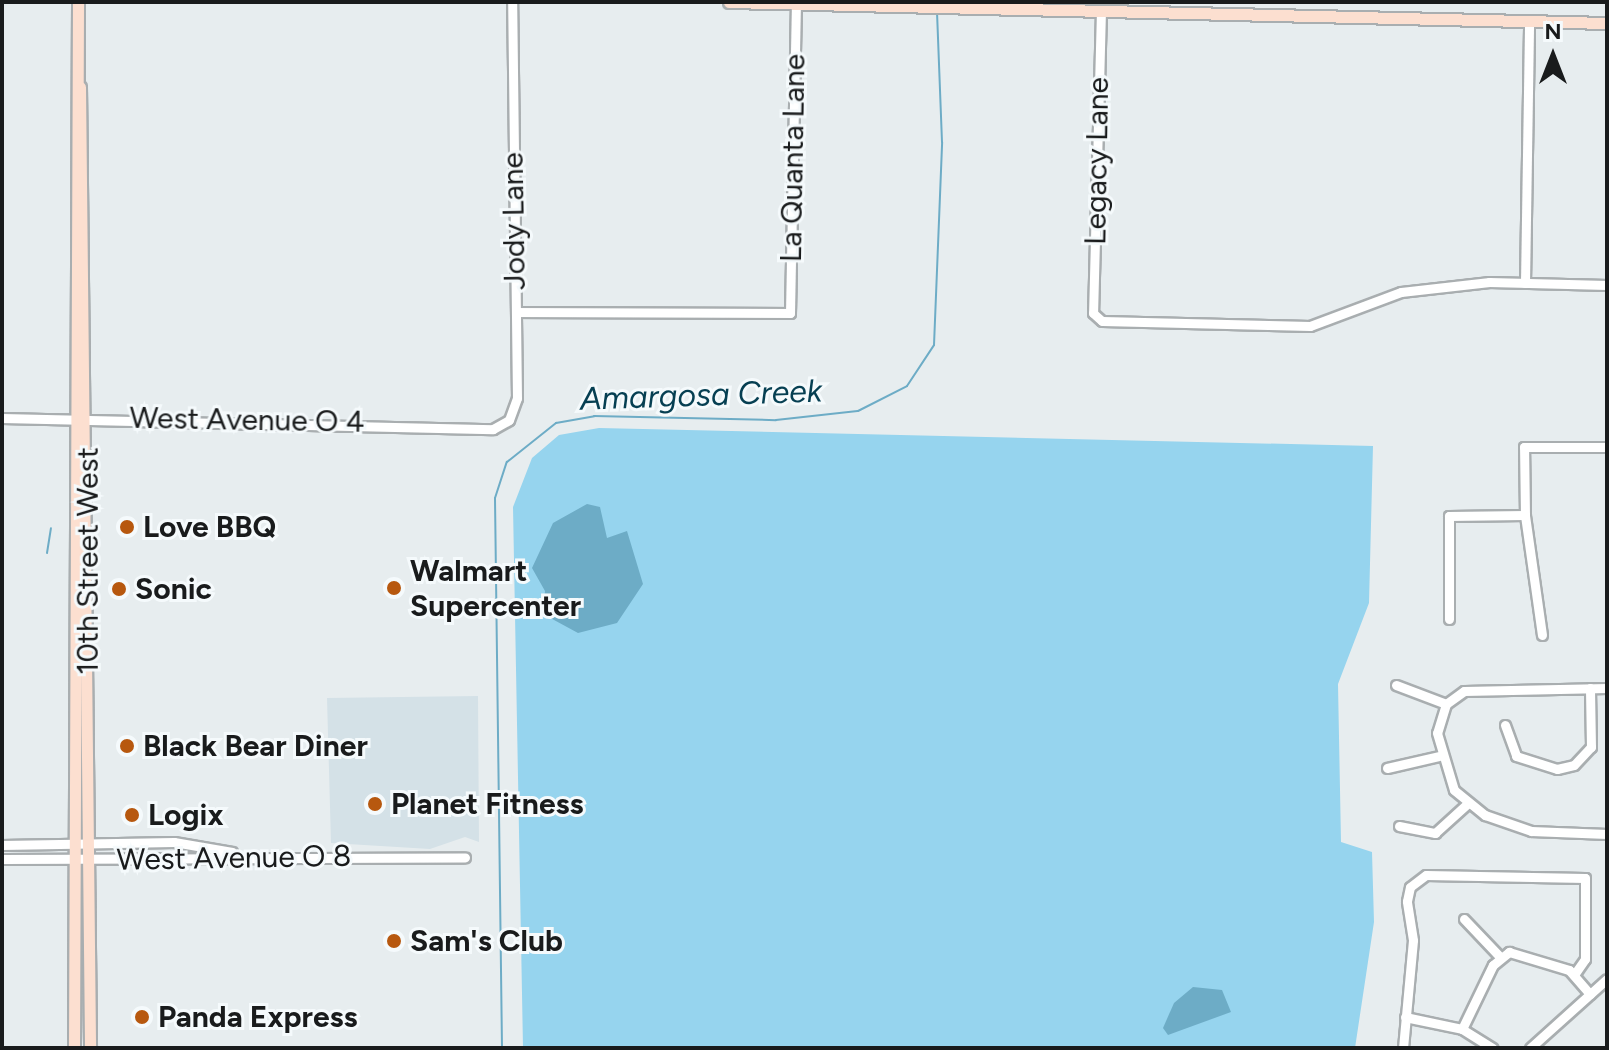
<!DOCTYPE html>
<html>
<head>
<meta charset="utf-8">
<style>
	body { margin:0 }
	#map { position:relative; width:1609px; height:1050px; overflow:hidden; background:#e7edef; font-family:Figtree,sans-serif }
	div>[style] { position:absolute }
	.built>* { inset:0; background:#d4e1e7 }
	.green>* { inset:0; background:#96d4ee }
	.water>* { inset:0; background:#6dacc6 }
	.stream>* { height:2px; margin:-1px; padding:0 1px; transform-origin:1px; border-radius:1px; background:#6dacc6 }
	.roads { filter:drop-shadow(2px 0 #a9aeb0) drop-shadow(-2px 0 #a9aeb0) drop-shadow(0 2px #a9aeb0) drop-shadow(0 -2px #a9aeb0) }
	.minor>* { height:9px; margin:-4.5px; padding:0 4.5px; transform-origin:4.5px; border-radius:4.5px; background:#fff }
	.major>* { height:11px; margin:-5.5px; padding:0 5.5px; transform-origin:5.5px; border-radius:5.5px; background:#fcdfd0 }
	.dots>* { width:22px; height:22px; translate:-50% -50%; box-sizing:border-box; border:4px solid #f5fafc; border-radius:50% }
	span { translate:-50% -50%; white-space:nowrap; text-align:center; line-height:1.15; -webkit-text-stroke:6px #f5fafc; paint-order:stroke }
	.street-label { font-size:30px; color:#191b1c }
	.poi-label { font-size:30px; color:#191b1c; font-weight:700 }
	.left { translate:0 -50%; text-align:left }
	.water-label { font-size:32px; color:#063f52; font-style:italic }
	.frame { position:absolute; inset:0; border:4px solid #191b1c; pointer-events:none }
	.north { position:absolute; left:1513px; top:16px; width:80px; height:80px; -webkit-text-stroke:6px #f5fafc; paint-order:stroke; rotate:0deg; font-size:22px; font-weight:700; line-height:32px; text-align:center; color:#191b1c }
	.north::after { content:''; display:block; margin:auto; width:28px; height:36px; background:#191b1c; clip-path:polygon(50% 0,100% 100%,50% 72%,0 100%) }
</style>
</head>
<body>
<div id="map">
	<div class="built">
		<div style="clip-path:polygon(478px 696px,479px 842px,465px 837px,430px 849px,331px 843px,327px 698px)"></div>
	</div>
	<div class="green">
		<div style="clip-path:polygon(599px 428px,1373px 446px,1369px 603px,1338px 684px,1341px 842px,1372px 852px,1374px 922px,1355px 1048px,523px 1048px,513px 507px,532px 458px,559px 435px)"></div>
	</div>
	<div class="water">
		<div style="clip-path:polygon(587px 504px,600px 507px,607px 538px,627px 531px,643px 584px,617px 623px,578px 633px,543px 614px,545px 591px,532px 568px,553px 523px)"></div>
		<div style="clip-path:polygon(1193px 987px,1222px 990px,1231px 1012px,1168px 1035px,1163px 1028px,1174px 1003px)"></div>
	</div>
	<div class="stream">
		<div style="left:47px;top:553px;width:25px;rotate:-81deg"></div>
		<div style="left:502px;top:1048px;width:550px;rotate:-90.73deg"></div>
		<div style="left:495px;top:498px;width:38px;rotate:-72deg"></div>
		<div style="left:507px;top:462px;width:63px;rotate:-38.5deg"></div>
		<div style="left:556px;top:423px;width:39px;rotate:-10deg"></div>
		<div style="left:594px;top:416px;width:182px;rotate:1.3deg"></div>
		<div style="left:776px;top:420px;width:82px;rotate:-6.3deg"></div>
		<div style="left:858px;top:411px;width:55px;rotate:-27deg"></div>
		<div style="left:907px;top:386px;width:49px;rotate:-56.6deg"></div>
		<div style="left:934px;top:345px;width:203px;rotate:-87.7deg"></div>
		<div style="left:942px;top:142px;width:131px;rotate:-92.2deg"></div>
	</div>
	<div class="roads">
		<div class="minor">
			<div style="left:1101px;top:10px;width:303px;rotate:91.5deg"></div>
			<div style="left:1093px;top:313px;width:12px;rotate:42deg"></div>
			<div style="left:1102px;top:321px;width:208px;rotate:1.4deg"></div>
			<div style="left:1310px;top:326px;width:97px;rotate:-20.5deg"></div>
			<div style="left:1401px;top:292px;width:89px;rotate:-6.5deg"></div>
			<div style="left:1489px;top:282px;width:118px;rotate:1.5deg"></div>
			<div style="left:1525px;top:283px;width:261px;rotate:-89.1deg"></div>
			<div style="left:516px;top:312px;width:274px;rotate:0.2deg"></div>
			<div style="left:790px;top:313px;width:309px;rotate:-88.9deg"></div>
			<div style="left:2px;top:418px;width:491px;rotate:1.3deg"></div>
			<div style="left:493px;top:429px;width:18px;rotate:-29deg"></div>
			<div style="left:509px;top:420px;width:23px;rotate:-70deg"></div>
			<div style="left:517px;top:398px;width:396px;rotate:-90.7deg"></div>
			<div style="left:1449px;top:619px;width:103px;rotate:-90deg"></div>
			<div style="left:1449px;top:516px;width:76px;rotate:-0.8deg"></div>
			<div style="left:1542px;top:635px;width:121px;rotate:-98.1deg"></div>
			<div style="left:1525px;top:515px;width:68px;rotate:-90.8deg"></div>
			<div style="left:1524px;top:447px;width:83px"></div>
			<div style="left:1396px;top:685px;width:53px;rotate:20.8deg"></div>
			<div style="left:1607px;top:688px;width:143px;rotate:178.8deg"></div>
			<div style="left:1464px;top:691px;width:22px;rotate:144deg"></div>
			<div style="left:1446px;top:704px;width:30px;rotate:107deg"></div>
			<div style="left:1437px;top:733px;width:59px;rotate:73.4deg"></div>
			<div style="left:1454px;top:790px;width:40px;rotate:39deg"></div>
			<div style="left:1485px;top:815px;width:49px;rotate:19.2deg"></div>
			<div style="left:1531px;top:831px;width:76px;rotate:2.3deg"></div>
			<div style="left:1505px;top:725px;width:33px;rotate:70deg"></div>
			<div style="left:1516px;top:756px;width:43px;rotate:17.6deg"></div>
			<div style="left:1557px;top:769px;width:17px;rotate:-13deg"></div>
			<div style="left:1574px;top:765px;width:25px;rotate:-47deg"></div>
			<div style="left:1591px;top:747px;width:59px;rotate:-91deg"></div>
			<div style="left:1387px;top:768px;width:53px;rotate:-13deg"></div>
			<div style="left:1399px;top:826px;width:37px;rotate:11deg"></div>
			<div style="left:1435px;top:833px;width:43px;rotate:-42.2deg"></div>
			<div style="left:2px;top:845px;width:172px;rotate:-1deg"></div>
			<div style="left:174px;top:842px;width:59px;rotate:9.8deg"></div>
			<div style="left:2px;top:859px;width:463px;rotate:-0.2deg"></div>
			<div style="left:1464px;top:919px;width:52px;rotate:46.5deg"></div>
			<div style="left:1405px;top:1017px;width:58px;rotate:11.9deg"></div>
			<div style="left:1462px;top:1029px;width:36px;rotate:32deg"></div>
			<div style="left:1462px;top:1029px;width:71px;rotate:-64.2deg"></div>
			<div style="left:1493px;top:965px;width:21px;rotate:-39deg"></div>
			<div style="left:1509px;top:952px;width:63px;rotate:16.7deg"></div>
			<div style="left:1569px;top:970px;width:32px;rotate:49deg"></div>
			<div style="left:1403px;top:1048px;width:108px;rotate:-84.7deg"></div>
			<div style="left:1413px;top:940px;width:39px;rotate:-99deg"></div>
			<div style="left:1407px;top:901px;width:14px;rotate:-78deg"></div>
			<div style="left:1410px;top:887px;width:20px;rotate:-37deg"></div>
			<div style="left:1426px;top:875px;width:159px;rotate:1.1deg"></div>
			<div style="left:1585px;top:878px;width:81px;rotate:90deg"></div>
			<div style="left:1585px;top:959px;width:19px;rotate:125deg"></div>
			<div style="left:1530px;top:1048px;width:103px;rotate:-41.9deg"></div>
		</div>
		<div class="major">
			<div style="left:729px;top:2px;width:878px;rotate:1.37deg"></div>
			<div style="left:80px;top:87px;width:961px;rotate:89.4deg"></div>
			<div style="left:74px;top:1048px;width:1046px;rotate:-89.78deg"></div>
		</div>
	</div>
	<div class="dots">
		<div style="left:127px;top:527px;background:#b7580f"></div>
		<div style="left:394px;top:588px;background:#b7580f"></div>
		<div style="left:119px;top:589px;background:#b7580f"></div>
		<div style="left:127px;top:746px;background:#b7580f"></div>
		<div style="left:375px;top:804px;background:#b7580f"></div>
		<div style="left:132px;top:815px;background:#b7580f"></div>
		<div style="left:394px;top:941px;background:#b7580f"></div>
		<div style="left:142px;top:1017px;background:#b7580f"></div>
	</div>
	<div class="street-label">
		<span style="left:793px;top:158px;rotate:-89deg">La Quanta Lane</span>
		<span style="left:1097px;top:161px;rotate:-89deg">Legacy Lane</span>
		<span style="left:514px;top:221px;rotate:-91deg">Jody Lane</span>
		<span style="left:247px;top:420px;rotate:1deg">West Avenue O 4</span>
		<span style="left:88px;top:561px;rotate:-90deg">10th Street West</span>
		<span style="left:234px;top:858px;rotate:-1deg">West Avenue O 8</span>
	</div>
	<div class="poi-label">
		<span class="left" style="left:143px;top:527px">Love BBQ</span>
		<span class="left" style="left:410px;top:588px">Walmart<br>Supercenter</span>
		<span class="left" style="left:135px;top:589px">Sonic</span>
		<span class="left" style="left:143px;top:746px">Black Bear Diner</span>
		<span class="left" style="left:391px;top:804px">Planet Fitness</span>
		<span class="left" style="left:148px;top:815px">Logix</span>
		<span class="left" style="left:410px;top:941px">Sam's Club</span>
		<span class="left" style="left:158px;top:1017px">Panda Express</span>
	</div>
	<div class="water-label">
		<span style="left:701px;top:395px;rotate:-2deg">Amargosa Creek</span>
	</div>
	<div class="frame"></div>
	<div class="north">N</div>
</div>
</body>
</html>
